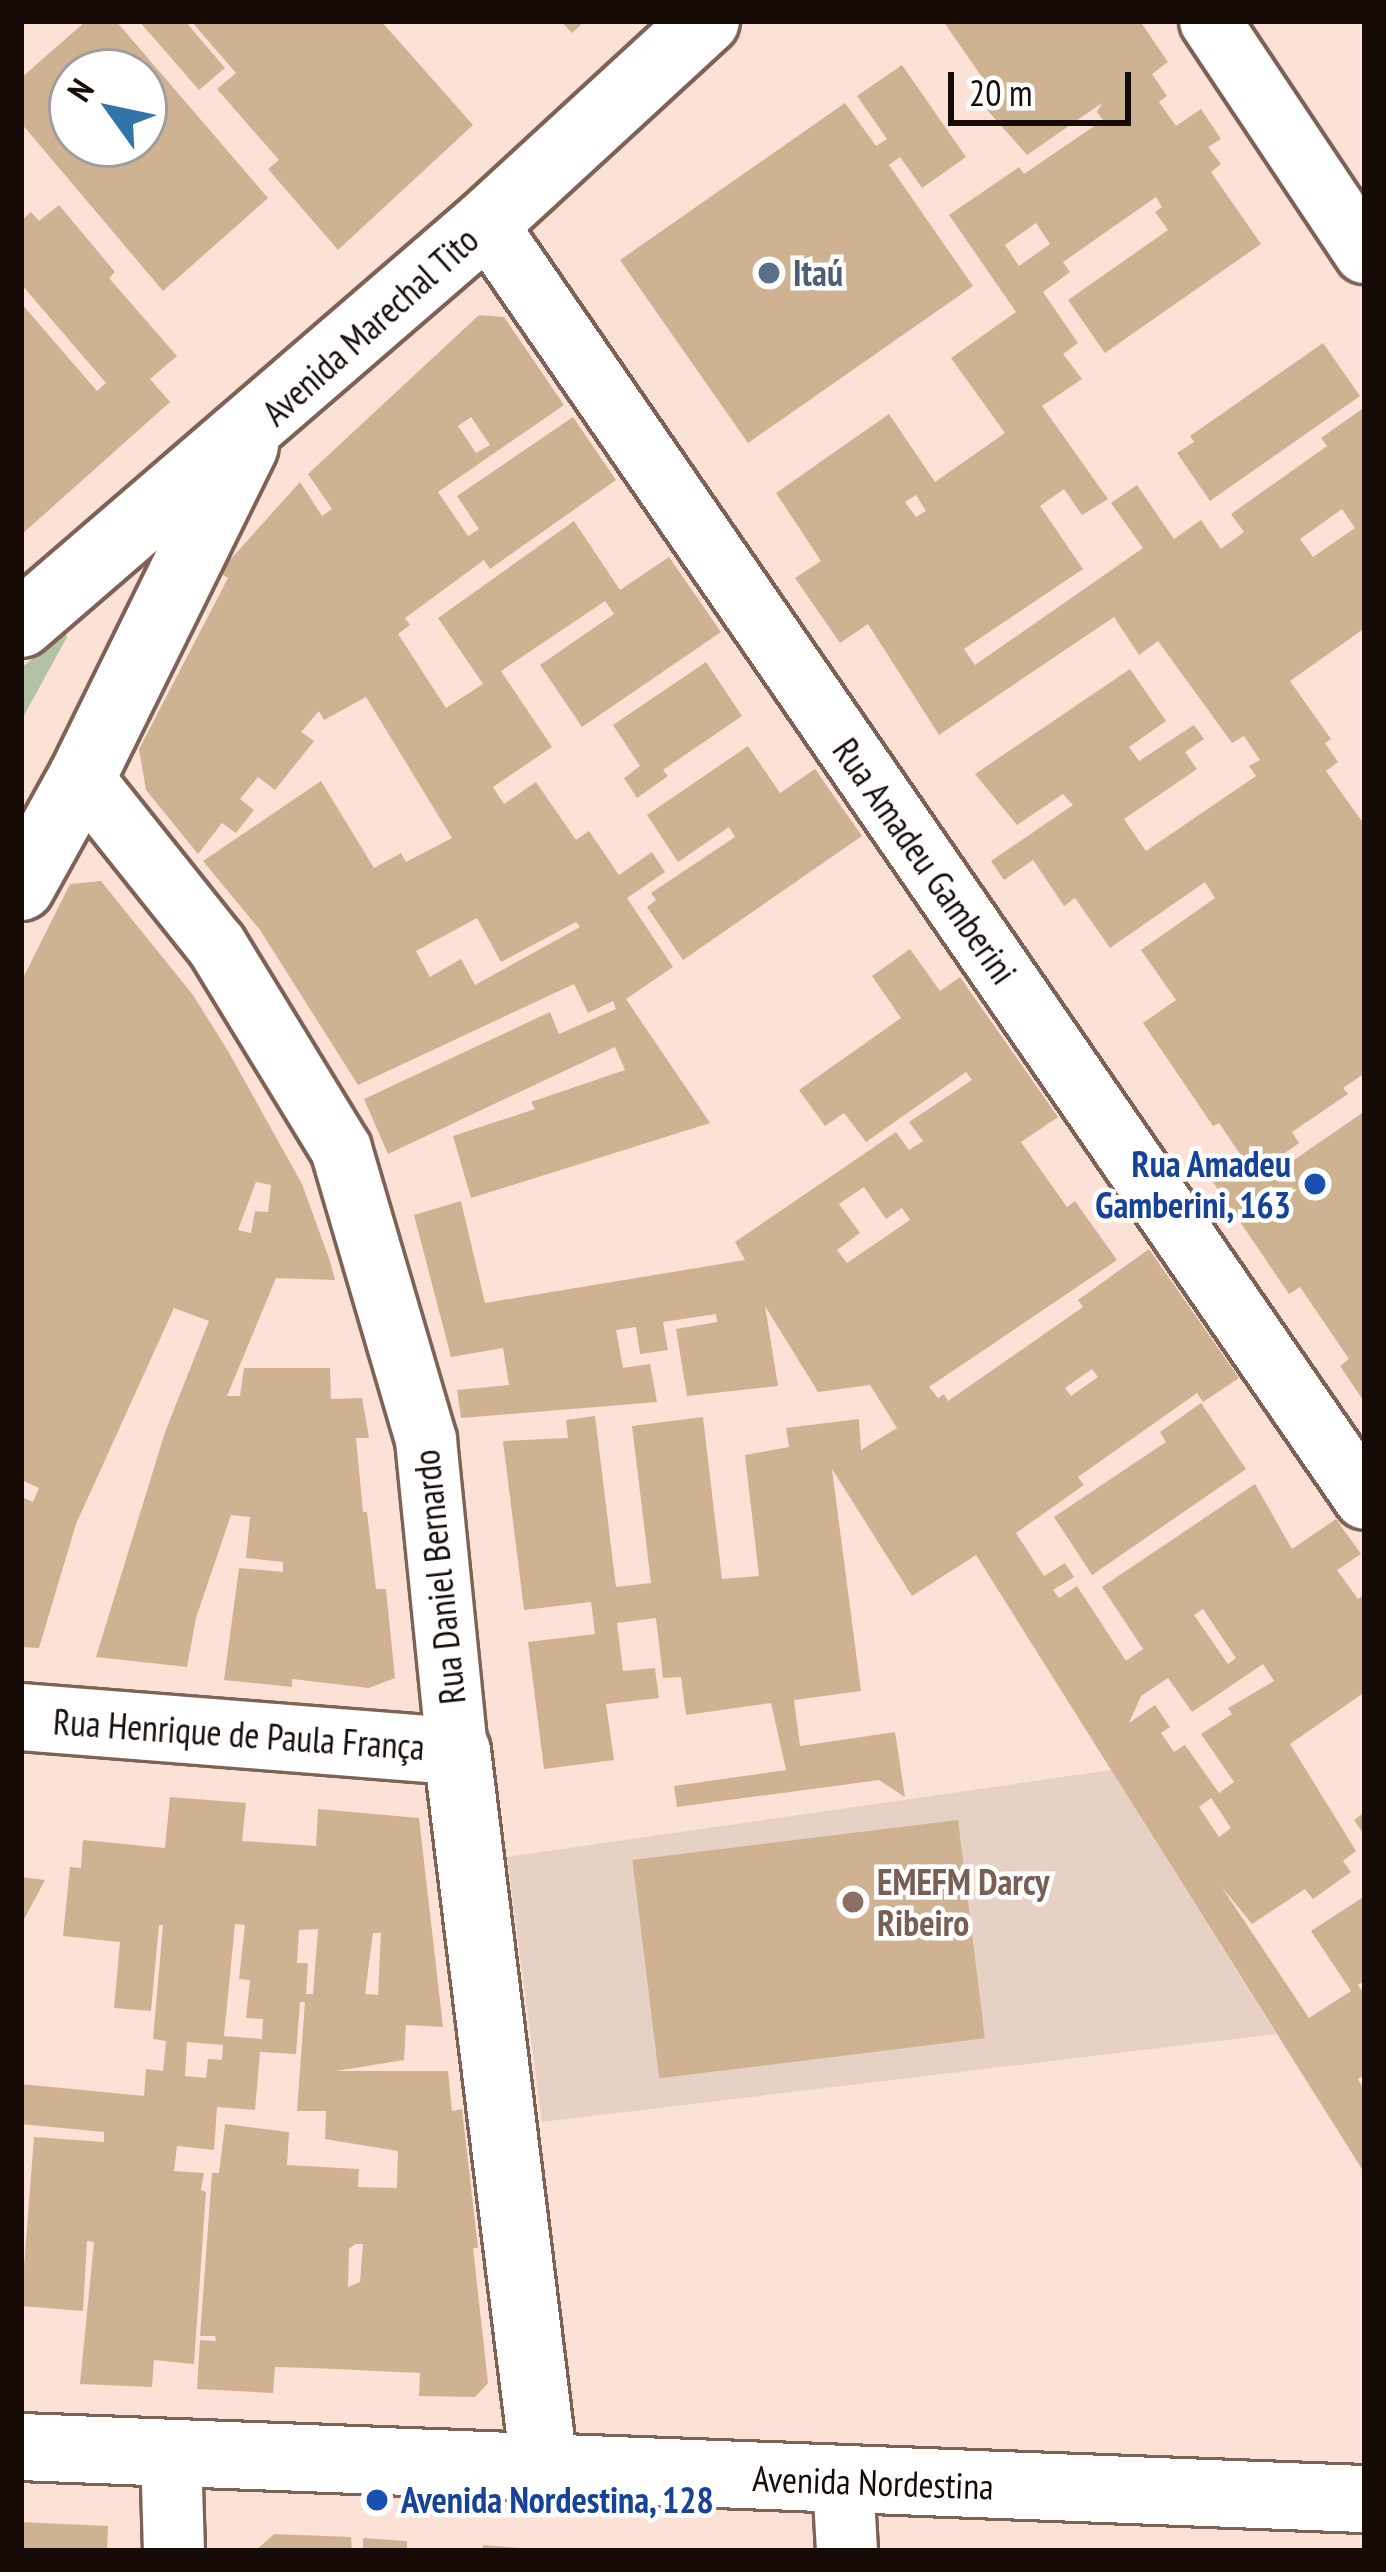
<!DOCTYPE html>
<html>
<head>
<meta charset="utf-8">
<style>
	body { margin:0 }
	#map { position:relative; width:1386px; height:2572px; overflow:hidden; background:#fce2d6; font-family:"PT Sans Narrow",sans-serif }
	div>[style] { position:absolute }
	.education>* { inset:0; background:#e7d1c5 }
	.green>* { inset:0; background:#b3c2a3 }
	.building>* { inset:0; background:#ceb291; transform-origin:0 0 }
	.roads { filter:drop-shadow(3px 0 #7f6256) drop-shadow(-3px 0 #7f6256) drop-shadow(0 3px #7f6256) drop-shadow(0 -3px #7f6256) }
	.minor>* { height:60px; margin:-30px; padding:0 30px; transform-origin:30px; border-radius:30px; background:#fff }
	.tertiary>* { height:66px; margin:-33px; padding:0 33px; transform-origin:33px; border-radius:33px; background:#fff }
	.secondary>* { height:66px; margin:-33px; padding:0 33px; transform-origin:33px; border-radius:33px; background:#fff }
	.primary>* { height:66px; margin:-33px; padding:0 33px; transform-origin:33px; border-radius:33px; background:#fff }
	.dots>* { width:33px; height:33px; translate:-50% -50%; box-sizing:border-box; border:6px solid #fff; border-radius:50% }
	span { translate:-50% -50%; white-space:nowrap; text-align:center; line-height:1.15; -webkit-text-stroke:9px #fff; paint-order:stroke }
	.service-label { font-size:36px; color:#4e5e75; font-weight:700 }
	.left { translate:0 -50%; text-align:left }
	.street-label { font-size:36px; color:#160b07 }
	.transit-label { font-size:36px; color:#164399; font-weight:700 }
	.right { translate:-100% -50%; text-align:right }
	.education-label { font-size:36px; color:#785e54; font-weight:700 }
	.frame { position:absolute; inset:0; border:24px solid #160b07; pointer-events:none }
	.north { position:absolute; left:48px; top:48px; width:120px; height:120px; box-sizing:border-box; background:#fff; border:3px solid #a29d9c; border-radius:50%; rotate:303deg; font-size:33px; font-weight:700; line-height:48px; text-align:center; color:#160b07 }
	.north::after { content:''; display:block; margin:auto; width:42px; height:54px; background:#3174aa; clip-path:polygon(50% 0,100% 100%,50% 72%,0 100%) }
	.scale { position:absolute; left:948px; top:72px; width:183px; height:54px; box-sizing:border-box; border:6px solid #160b07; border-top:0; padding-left:15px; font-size:36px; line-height:42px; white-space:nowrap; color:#160b07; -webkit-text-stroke:9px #fff; paint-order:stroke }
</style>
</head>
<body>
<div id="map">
	<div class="education">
		<div style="clip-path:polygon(1111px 1770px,1276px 2034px,542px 2122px,507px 1857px)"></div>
	</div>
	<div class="green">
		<div style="clip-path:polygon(65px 632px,67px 637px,21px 721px,21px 668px)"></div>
	</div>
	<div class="building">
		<div style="clip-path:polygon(evenodd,86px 21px,116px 21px,268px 198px,163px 291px,21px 123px,21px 78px,86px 21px,72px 72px,144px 72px,144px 144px,72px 144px,72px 72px)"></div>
		<div style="clip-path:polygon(139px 21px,185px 21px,225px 68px,199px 90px)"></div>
		<div style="clip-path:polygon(191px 21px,381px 21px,473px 125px,338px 250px,268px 169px,279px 160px,217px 89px,236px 73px)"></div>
		<div style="clip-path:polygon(561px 21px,585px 21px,572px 33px)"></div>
		<div style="clip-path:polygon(evenodd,943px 21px,1140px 21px,1168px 62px,1152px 74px,1167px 96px,1159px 102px,1176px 126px,1201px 109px,1221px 139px,1208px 147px,1221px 164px,1211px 172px,1261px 244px,1105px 353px,1068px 300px,1168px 230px,1155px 212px,1162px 207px,1156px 197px,1063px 262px,1070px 272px,1043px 292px,1078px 343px,1063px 354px,1082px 379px,1042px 406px,1108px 499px,1082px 515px,1064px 489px,1040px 506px,1083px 569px,964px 649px,975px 665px,1143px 548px,1111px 503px,1137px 485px,1174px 539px,1201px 520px,1221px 549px,1244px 532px,1231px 514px,1327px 446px,1321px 438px,1365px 407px,1365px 628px,1290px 681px,1331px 739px,1325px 743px,1338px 762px,1326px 771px,1361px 820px,1365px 818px,1365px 1073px,1343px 1088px,1348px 1094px,1292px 1132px,1299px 1143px,1262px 1169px,1268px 1178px,1365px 1111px,1365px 1403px,1340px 1366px,1349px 1359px,1300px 1287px,1289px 1294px,1211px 1179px,1242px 1157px,1219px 1123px,1213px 1126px,1143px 1023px,1176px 1000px,1141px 950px,1215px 898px,1205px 882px,1110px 948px,1075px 898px,1064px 906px,1033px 860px,1004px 880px,991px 861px,1073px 805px,1063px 794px,1017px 825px,975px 774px,1130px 669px,1166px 721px,1129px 747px,1139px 761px,1194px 725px,1204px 739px,1185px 752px,1197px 769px,1124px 819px,1146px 851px,1256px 776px,1249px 766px,1260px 760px,1244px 736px,1232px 743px,1158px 641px,1139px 655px,1114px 617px,939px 735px,868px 624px,840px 643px,795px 578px,821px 561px,776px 493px,889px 414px,935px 482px,1005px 433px,951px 358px,1016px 312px,949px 215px,1019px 167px,1024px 174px,1103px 120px,1097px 112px,1102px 103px,1027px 155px,980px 102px,993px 93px,943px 21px,1036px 223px,1050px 244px,1019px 266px,1005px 245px,1036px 223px,943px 21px,916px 495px,926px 511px,916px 517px,905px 502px,916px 495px,943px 21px,1342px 509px,1355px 528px,1313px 557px,1300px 539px,1342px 509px)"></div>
		<div style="clip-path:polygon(902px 65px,966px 157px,922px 188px,900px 157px,889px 165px,973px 286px,748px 443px,620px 260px,845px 103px,876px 146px,887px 139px,857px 96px)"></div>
		<div style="clip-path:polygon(59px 205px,115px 272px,109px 278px,177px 356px,150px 379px,170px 402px,21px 535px,21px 303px,97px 391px,106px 383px,21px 284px,21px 221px,31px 212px,39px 221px)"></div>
		<div style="clip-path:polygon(evenodd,479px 315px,504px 317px,564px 405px,438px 492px,468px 536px,479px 529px,457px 496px,573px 417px,616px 480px,490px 569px,484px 560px,405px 618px,410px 625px,398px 634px,446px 708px,483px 684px,438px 618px,574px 521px,620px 590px,669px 557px,721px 632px,582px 727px,540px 665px,614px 614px,605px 601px,501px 671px,552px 747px,493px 787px,504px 804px,536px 782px,576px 840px,589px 831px,619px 875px,652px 852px,665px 872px,627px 898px,673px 967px,626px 999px,710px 1123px,471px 1198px,453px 1136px,535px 1109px,531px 1102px,625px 1070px,615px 1047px,388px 1154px,364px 1099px,550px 1012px,559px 1034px,616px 1009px,613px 1001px,588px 1013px,574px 984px,358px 1085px,260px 930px,203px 861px,321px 781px,374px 868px,401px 853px,406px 862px,452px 838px,366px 697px,324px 720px,319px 711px,301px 732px,314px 741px,275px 790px,258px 777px,240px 799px,254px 810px,236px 833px,222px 823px,198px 854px,146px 790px,139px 749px,228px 578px,219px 572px,300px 482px,322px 516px,332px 509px,308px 474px,479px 315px,471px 417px,490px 445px,476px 453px,458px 426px,471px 417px,479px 315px,477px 918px,501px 962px,576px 922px,580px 927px,475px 985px,461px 959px,430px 977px,416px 951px,477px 918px)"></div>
		<div style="clip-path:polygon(1323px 343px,1360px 396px,1210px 501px,1177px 453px,1194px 442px,1190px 436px)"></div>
		<div style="clip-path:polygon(706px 662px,742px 716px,663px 770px,668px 776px,637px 798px,624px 778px,640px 766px,613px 725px)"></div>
		<div style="clip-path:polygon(748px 746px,780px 793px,815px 769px,862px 836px,683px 960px,647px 907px,656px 900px,651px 893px,735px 837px,729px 827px,678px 862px,647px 815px)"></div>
		<div style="clip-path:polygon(evenodd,101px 881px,193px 995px,228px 1051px,302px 1184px,330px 1261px,335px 1280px,276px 1278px,227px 1396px,240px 1396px,244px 1368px,330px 1368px,331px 1399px,362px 1398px,369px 1438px,356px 1438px,363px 1512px,367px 1512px,376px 1589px,386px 1589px,395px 1678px,369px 1688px,292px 1679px,292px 1687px,224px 1680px,239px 1568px,283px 1572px,283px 1562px,246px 1558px,250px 1517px,231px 1515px,196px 1618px,187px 1667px,96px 1657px,165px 1432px,209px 1321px,174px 1308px,76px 1524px,39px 1648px,21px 1647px,21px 1504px,24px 1498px,33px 1502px,39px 1488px,21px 1480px,21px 982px,70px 884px,101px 881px,256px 1182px,271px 1185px,268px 1212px,255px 1211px,251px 1233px,238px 1230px,256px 1182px)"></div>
		<div style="clip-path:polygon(evenodd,910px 949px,940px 991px,960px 977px,1058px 1117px,1021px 1142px,1067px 1207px,1075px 1201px,1117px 1260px,929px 1387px,938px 1398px,944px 1394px,948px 1401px,1083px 1307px,1078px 1300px,1149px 1249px,1239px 1378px,1203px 1402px,1197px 1393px,1078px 1477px,1084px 1485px,1016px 1533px,1044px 1576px,1065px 1563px,1074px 1577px,1053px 1590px,1059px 1598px,1077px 1586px,1126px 1661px,1143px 1649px,1102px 1587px,1255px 1484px,1292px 1549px,1336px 1519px,1361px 1554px,1337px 1570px,1358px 1599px,1365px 1594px,1365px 1692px,1290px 1744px,1356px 1851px,1343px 1861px,1351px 1872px,1313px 1899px,1305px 1889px,1252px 1924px,1221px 1886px,1309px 2018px,1351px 1991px,1311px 1931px,1365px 1896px,1365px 1981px,1358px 1985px,1365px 1995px,1365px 2075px,1358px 2079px,1365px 2092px,1365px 2174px,976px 1555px,912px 1596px,832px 1469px,861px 1691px,794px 1700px,800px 1746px,895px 1732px,905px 1797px,879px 1780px,677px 1807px,674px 1786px,786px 1770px,771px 1703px,686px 1715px,681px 1677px,663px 1678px,656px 1618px,617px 1623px,623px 1671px,655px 1668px,659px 1698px,606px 1704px,614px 1760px,544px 1769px,528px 1642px,595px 1634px,591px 1602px,524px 1610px,503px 1441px,568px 1438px,566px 1420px,595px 1416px,616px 1587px,651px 1583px,632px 1426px,703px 1417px,722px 1579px,759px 1576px,745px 1455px,789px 1447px,786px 1428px,859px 1419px,861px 1450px,897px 1428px,870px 1385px,818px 1392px,765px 1306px,778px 1386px,687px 1396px,676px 1329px,717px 1322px,716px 1314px,663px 1322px,668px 1350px,640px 1354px,636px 1327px,616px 1330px,623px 1368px,650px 1364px,657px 1402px,461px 1418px,457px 1390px,509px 1385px,503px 1348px,451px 1357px,414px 1215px,461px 1201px,485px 1303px,745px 1260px,735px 1242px,896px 1132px,909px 1150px,923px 1141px,909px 1122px,972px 1080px,966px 1072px,866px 1142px,844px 1113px,825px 1126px,799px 1090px,901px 1018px,872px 976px,910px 949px,864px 1187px,886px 1219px,902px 1208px,910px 1220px,847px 1263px,837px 1250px,860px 1233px,839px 1204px,864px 1187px,910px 949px,1092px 1369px,1098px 1377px,1071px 1396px,1065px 1388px,1092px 1369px,910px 949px,1203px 1609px,1236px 1658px,1228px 1664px,1194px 1615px,1203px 1609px,910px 949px,1263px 1664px,1274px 1681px,1228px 1708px,1232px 1714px,1201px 1734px,1234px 1782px,1219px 1793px,1185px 1745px,1174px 1752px,1161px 1733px,1170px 1727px,1155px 1705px,1129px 1723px,1141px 1696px,1168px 1678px,1192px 1712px,1263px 1664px,910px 949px,1211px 1798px,1231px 1828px,1219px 1837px,1199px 1807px,1211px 1798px)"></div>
		<div style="clip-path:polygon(1201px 1403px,1246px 1469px,1092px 1575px,1054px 1517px,1166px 1442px,1160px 1432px)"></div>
		<div style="clip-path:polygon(evenodd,170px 1797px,246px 1803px,242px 1841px,316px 1846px,318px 1809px,419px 1818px,443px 2027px,406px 2025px,404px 2060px,336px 2071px,448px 2071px,452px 2111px,462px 2109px,478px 2248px,473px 2248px,488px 2383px,475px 2397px,419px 2396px,420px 2373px,312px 2368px,275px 2367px,273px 2393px,197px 2389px,200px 2340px,216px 2341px,215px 2336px,200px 2336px,212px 2173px,219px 2173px,225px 2124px,289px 2132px,287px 2165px,359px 2169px,358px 2187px,397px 2188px,398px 2151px,325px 2139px,326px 2111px,297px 2111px,305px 2002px,300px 2002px,296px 2054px,260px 2052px,255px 2110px,217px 2107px,214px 2150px,177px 2146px,174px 2171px,204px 2173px,201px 2190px,206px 2192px,194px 2364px,154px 2360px,152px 2387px,80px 2384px,94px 2242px,87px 2241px,83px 2311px,21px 2306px,34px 2137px,104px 2142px,104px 2132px,21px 2124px,21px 2084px,144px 2096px,146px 2069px,163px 2071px,166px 2041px,153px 2039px,163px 1925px,159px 1925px,151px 2011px,114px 2008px,120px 1942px,63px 1936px,70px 1867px,81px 1868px,83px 1840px,165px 1848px,170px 1797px,235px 1924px,245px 1925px,239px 1979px,250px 1980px,246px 2018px,263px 2019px,262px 2039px,224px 2036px,235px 1924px,170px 1797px,318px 1929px,313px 1994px,306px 1994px,308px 1963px,297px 1963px,299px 1930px,318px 1929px,170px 1797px,373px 1933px,381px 1933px,378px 1995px,365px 1994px,373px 1933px,170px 1797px,187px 2042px,223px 2045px,222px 2060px,208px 2059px,206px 2078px,185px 2076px,187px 2042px,170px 1797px,355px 2244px,363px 2244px,360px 2282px,348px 2287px,349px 2249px,355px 2244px)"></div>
		<div style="clip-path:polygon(1365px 1812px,1365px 1836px,1354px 1820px)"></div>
		<div style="left:958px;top:1820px;width:220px;height:328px;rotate:83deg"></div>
		<div style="clip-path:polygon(21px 1877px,45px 1880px,21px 1925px)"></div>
		<div style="clip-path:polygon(21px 2522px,108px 2526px,107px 2551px,21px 2551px)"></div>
		<div style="clip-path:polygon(274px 2534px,351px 2537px,352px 2551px,255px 2551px)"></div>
		<div style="clip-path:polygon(363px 2538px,407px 2541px,407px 2551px,363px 2551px)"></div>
		<div style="clip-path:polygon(483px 2545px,519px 2548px,519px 2551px,483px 2551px)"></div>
	</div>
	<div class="roads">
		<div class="minor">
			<div style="left:1210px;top:21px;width:279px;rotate:56.3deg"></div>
			<div style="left:486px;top:223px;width:1549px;rotate:55.44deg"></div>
			<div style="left:82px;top:777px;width:216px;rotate:51.4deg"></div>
			<div style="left:217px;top:946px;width:238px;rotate:58.6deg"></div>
			<div style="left:341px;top:1149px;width:303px;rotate:73.7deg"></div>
			<div style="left:426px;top:1440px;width:313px;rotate:84.3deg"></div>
			<div style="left:171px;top:2451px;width:100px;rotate:88.3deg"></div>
			<div style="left:843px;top:2481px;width:70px;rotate:86.7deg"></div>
		</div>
		<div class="tertiary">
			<div style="left:21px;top:1717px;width:437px;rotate:4.5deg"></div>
			<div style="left:457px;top:1751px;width:720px;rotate:83.06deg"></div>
		</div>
		<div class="secondary">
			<div style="left:21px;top:2447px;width:1345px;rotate:2.22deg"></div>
		</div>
		<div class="primary">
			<div style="left:21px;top:624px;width:614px;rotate:-40.77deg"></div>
			<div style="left:486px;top:223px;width:299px;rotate:-42.6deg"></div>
			<div style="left:21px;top:887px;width:126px;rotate:-61deg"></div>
			<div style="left:82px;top:777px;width:369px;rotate:-63.8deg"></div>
		</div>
	</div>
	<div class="dots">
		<div style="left:769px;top:273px;background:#5c6f8a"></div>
		<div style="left:1315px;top:1184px;background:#1a4fb4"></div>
		<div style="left:853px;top:1902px;background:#8d6e63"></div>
		<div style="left:377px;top:2500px;background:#1a4fb4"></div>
	</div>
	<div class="service-label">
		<span class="left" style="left:793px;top:273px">Itaú</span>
	</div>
	<div class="street-label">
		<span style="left:370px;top:326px;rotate:-42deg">Avenida Marechal Tito</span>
		<span style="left:925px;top:861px;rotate:55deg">Rua Amadeu Gamberini</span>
		<span style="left:439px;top:1577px;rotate:-96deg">Rua Daniel Bernardo</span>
		<span style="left:239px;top:1734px;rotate:4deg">Rua Henrique de Paula França</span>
		<span style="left:873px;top:2482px;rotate:2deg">Avenida Nordestina</span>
	</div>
	<div class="transit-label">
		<span class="right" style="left:1291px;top:1184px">Rua Amadeu<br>Gamberini, 163</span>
		<span class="left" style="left:401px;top:2500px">Avenida Nordestina, 128</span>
	</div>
	<div class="education-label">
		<span class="left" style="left:877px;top:1902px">EMEFM Darcy<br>Ribeiro</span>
	</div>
	<div class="frame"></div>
	<div class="north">N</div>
	<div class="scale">20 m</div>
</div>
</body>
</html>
